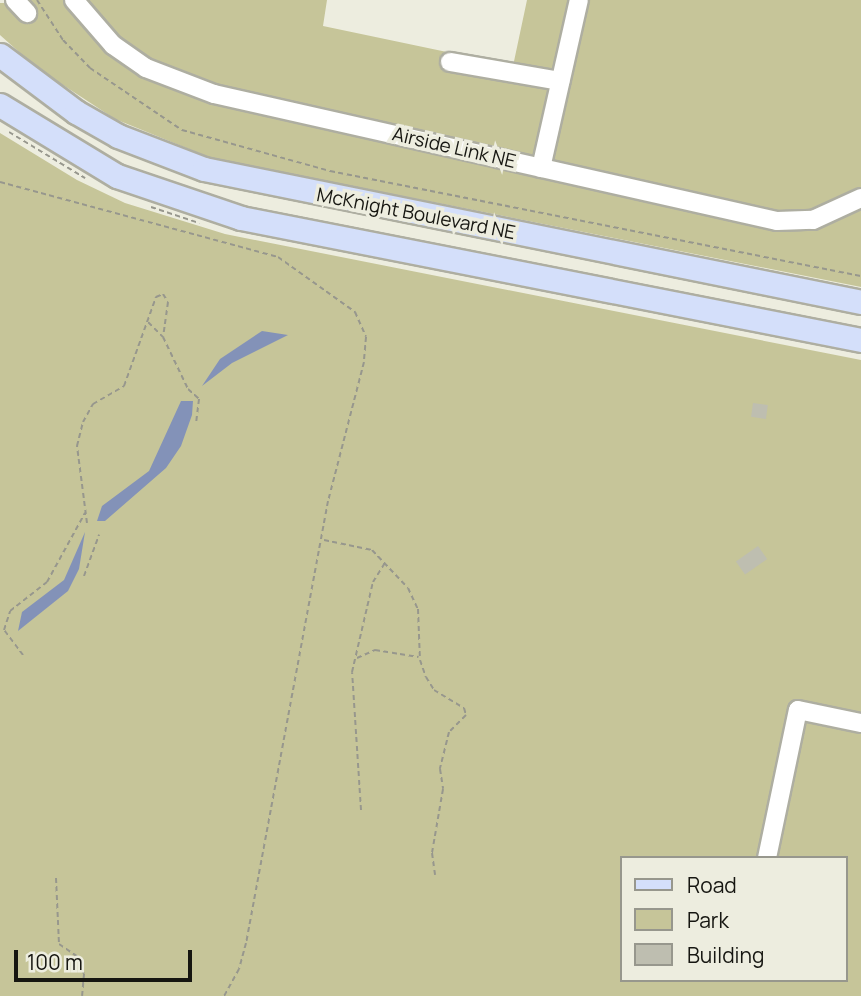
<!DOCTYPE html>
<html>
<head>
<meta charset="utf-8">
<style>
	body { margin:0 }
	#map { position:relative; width:861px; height:996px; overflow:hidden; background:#ededdf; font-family:Manrope,sans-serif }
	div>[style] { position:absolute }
	.green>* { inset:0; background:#c6c599 }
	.water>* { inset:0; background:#8392b8 }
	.building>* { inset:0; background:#bebeb0; transform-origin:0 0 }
	.path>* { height:2px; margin-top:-1px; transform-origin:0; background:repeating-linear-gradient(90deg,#97978d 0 5px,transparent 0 8.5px) }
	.roads { filter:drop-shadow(2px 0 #aeaea1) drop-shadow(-2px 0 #aeaea1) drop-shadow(0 2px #aeaea1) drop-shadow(0 -2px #aeaea1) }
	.minor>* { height:18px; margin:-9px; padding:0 9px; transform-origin:9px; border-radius:9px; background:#fff }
	.major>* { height:23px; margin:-11.5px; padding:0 11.5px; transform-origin:11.5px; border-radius:11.5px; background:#d4dffa }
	span { translate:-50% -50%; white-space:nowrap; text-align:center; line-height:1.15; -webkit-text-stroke:7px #ededdf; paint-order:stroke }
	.street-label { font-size:19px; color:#161611 }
	.legend { position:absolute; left:620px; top:856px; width:228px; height:126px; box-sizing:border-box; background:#ededdf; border:2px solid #97978d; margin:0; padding:9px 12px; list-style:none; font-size:21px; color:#161611 }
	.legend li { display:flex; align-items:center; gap:14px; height:35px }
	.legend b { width:35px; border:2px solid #97978d }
	.scale { position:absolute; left:14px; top:950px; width:178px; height:32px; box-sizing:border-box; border:4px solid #161611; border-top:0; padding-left:9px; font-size:21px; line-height:24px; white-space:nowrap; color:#161611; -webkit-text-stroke:5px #ededdf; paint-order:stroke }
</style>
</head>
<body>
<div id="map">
	<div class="green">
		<div style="clip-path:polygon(25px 0,327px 0,323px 26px,513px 66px,527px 0,861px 0,861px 287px,211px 158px,115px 119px,37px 68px,0 35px,0 3px,9px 3px,24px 21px,36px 12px)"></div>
		<div style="clip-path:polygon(evenodd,0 133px,77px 180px,125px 203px,225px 234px,861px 360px,861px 996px,0 996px,0 133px,621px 858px,845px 858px,845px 980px,621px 980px,621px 858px)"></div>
	</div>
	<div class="water">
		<div style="clip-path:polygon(262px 331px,288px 335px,232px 363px,202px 386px,220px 359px)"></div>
		<div style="clip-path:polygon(181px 401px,193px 401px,192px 415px,181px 446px,166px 468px,105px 521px,97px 521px,102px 506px,149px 471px)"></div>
		<div style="clip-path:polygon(85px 532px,79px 569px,68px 591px,18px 631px,22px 612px,64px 580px)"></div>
	</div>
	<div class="building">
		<div style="left:753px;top:403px;width:15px;height:14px;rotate:8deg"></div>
		<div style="left:758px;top:546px;width:16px;height:27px;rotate:55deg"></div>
	</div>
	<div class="path">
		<div style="left:37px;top:0;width:48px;rotate:57deg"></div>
		<div style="left:63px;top:40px;width:39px;rotate:46deg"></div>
		<div style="left:90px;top:68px;width:111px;rotate:34deg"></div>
		<div style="left:182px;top:130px;width:154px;rotate:15.5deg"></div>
		<div style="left:330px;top:171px;width:541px;rotate:11.19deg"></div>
		<div style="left:9px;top:132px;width:89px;rotate:31.2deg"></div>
		<div style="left:0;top:182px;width:288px;rotate:15.1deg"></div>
		<div style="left:278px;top:257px;width:95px;rotate:35.5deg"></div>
		<div style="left:355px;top:312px;width:27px;rotate:66deg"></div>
		<div style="left:366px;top:337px;width:25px;rotate:95deg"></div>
		<div style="left:364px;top:362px;width:144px;rotate:104.5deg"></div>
		<div style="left:328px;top:501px;width:450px;rotate:100.5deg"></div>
		<div style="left:246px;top:943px;width:27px;rotate:105deg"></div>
		<div style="left:239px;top:969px;width:31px;rotate:119deg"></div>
		<div style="left:151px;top:207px;width:51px;rotate:18.4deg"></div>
		<div style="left:148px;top:322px;width:21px;rotate:45deg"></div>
		<div style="left:87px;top:523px;width:78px;rotate:-97.4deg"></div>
		<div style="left:77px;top:446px;width:25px;rotate:-76deg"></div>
		<div style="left:83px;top:422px;width:21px;rotate:-61deg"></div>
		<div style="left:93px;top:404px;width:36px;rotate:-30deg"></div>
		<div style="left:124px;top:386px;width:95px;rotate:-70.2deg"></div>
		<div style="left:156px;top:297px;width:8px;rotate:-23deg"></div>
		<div style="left:163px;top:294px;width:9px;rotate:58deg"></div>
		<div style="left:168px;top:302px;width:35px;rotate:98deg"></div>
		<div style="left:163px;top:337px;width:58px;rotate:64.3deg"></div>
		<div style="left:188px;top:389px;width:15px;rotate:42deg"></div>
		<div style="left:199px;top:399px;width:23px;rotate:97deg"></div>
		<div style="left:324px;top:540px;width:49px;rotate:11.8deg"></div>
		<div style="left:372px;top:550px;width:52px;rotate:46.5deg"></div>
		<div style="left:408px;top:588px;width:23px;rotate:65deg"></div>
		<div style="left:418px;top:609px;width:51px;rotate:87.8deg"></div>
		<div style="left:420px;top:660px;width:18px;rotate:71deg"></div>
		<div style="left:426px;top:677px;width:15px;rotate:58deg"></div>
		<div style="left:434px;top:690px;width:35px;rotate:31deg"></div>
		<div style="left:464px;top:708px;width:7px;rotate:74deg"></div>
		<div style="left:466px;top:715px;width:24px;rotate:135deg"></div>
		<div style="left:449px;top:732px;width:38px;rotate:104deg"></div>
		<div style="left:440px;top:769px;width:20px;rotate:81deg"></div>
		<div style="left:443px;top:789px;width:65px;rotate:99.8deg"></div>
		<div style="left:432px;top:853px;width:22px;rotate:82deg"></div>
		<div style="left:84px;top:576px;width:44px;rotate:-69.9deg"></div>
		<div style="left:23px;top:655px;width:31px;rotate:-127deg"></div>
		<div style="left:4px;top:630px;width:20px;rotate:-72deg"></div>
		<div style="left:10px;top:611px;width:47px;rotate:-38.1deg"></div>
		<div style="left:47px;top:582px;width:79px;rotate:-61.2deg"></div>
		<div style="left:357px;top:658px;width:20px;rotate:-24deg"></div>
		<div style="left:375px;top:650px;width:44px;rotate:9.2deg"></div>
		<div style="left:361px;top:810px;width:138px;rotate:-93.7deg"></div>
		<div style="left:352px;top:672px;width:92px;rotate:-76.9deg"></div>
		<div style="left:373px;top:582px;width:22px;rotate:-58deg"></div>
		<div style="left:56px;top:878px;width:66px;rotate:87.4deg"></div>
		<div style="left:59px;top:944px;width:22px;rotate:34deg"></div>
		<div style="left:77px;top:956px;width:19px;rotate:69deg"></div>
		<div style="left:84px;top:974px;width:22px;rotate:95deg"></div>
	</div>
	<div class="roads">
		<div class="minor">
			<div style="left:15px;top:0;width:18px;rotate:47deg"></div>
			<div style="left:74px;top:0;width:60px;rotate:49.1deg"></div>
			<div style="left:113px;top:45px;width:40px;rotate:34.9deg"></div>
			<div style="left:146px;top:68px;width:73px;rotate:20.9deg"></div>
			<div style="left:214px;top:94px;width:577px;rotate:12.71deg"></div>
			<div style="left:777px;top:221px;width:36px;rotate:-2deg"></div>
			<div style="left:813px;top:220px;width:53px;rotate:-24.6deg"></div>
			<div style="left:450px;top:62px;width:112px;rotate:9.8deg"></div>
			<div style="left:541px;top:168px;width:172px;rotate:-77.3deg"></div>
			<div style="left:767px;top:858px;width:151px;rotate:-78.2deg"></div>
			<div style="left:798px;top:710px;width:64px;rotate:11.7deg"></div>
		</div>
		<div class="major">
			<div style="left:0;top:55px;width:95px;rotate:36.9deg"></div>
			<div style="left:76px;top:112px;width:48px;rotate:29.7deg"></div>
			<div style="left:118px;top:136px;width:92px;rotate:21deg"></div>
			<div style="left:204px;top:169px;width:670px;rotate:11.44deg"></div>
			<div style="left:0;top:105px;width:137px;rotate:31.3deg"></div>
			<div style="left:117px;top:176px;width:131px;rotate:18.7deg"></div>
			<div style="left:241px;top:218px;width:632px;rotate:11.13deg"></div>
		</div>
	</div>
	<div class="street-label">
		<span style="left:454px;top:148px;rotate:13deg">Airside Link NE</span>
		<span style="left:416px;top:214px;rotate:11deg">McKnight Boulevard NE</span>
	</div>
	<ul class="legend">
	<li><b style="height:9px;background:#d4dffa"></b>Road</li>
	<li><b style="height:19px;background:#c6c599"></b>Park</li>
	<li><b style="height:19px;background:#bebeb0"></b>Building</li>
	</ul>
	<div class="scale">100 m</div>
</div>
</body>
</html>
